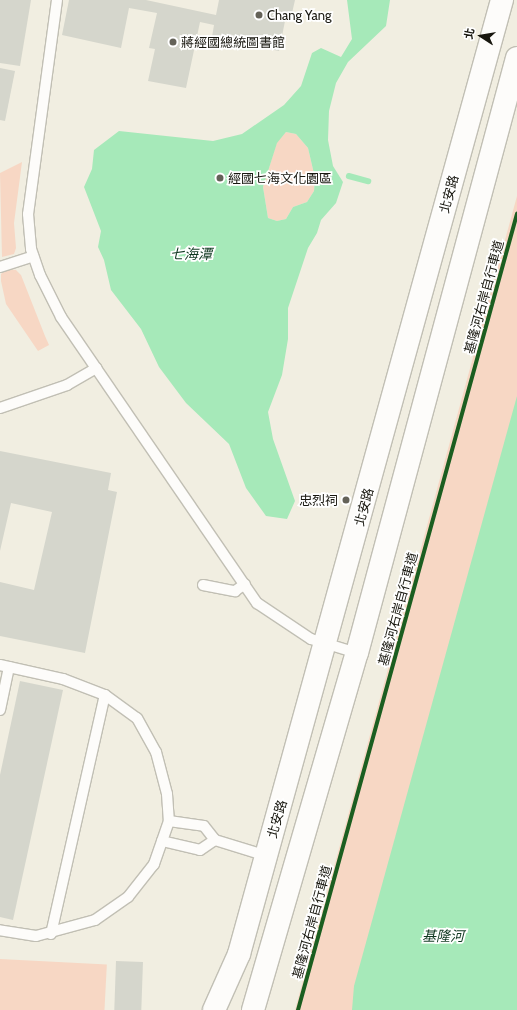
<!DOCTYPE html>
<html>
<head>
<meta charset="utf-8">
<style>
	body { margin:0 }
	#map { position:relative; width:517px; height:1010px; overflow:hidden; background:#f1eee1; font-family:Cabin,"Noto Sans TC",sans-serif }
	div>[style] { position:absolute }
	.green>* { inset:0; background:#f7d7c4; transform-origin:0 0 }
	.water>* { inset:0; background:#a6e9b9 }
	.stream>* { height:5.5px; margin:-2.75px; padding:0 2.75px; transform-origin:2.75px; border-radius:2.75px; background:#a6e9b9 }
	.building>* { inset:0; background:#d5d6cc; transform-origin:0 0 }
	.roads { filter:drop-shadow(1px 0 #c1bfb4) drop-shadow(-1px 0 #c1bfb4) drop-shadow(0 1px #c1bfb4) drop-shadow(0 -1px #c1bfb4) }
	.service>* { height:10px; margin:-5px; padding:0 5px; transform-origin:5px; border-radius:5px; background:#fdfcfa }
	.secondary>* { height:22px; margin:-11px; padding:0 11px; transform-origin:11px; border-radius:11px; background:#fdfcfa }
	.cycleway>* { height:4px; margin:-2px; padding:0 2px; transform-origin:2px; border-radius:2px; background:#1b5e20 }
	.dots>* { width:11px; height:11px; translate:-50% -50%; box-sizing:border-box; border:2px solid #fff; border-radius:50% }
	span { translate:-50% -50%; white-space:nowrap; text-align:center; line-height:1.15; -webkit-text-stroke:3.5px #fff; paint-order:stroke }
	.poi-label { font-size:13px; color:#18170f }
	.left { translate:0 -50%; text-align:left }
	.right { translate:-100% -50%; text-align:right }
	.street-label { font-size:13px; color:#18170f }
	.water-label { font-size:14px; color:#0f3820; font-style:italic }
	.north { position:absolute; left:461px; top:16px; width:40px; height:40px; -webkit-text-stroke:3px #fff; paint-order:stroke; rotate:282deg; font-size:11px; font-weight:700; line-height:16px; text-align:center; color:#18170f }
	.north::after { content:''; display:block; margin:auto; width:14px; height:18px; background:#18170f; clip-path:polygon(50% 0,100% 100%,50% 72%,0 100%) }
</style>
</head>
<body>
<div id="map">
	<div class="green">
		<div style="clip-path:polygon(286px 132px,296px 134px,308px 148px,315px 178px,314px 191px,307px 202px,293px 207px,286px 219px,277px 221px,268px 218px,263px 187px,277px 142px)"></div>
		<div style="clip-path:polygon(22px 162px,14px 223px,16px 248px,14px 254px,2px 257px,0 173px)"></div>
		<div style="clip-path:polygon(517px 196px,517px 455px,371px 1010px,295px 1010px)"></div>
		<div style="clip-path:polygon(6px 269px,16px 270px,21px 275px,45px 336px,49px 345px,38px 351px,6px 304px,1px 281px,1px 274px)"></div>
		<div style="left:0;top:959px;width:107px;height:51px;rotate:3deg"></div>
	</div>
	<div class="water">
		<div style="clip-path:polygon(evenodd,347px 0,390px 0,386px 26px,348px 62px,336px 83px,329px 111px,328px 140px,333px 166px,343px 182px,336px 203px,321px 220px,317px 233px,308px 248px,288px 308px,288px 339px,282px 375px,268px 412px,273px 439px,295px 501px,287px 519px,266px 516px,246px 488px,229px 444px,186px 403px,159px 367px,141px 329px,111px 290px,104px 260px,98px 247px,101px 231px,84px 187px,92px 169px,94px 150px,119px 131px,213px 141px,242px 134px,284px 105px,301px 86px,312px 53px,321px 48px,341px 57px,352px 39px,347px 0,286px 132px,296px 134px,308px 148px,315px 178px,314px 191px,307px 202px,293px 207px,286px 219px,277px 221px,268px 218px,263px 187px,277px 143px,286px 132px)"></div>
		<div style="clip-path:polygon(517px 396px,517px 1010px,352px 1010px,354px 986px)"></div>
	</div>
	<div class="stream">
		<div style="left:349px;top:176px;width:20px;rotate:15deg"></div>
	</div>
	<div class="building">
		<div style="clip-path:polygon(0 0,31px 0,20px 66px,0 63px)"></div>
		<div style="clip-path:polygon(69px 0,146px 0,216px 15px,219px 0,295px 0,290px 22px,285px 21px,279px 51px,212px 37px,214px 25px,200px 22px,186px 88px,148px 81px,155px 49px,149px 48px,157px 13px,129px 8px,121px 48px,62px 35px)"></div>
		<div style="clip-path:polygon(0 68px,15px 71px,5px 121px,0 120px)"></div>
		<div style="clip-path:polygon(0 451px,111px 473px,108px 490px,117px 492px,85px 653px,0 636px,0 582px,34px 590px,52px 512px,11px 503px,0 551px)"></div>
		<div style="clip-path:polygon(20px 681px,63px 690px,13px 920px,0 917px,0 775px)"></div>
		<div style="left:116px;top:961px;width:27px;height:49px;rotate:2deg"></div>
	</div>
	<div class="roads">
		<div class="service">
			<div style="left:57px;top:0;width:216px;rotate:97.7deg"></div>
			<div style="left:28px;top:214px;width:35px;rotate:85deg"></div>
			<div style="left:31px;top:249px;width:28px;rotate:71deg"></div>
			<div style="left:40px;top:275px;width:47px;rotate:63.4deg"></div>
			<div style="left:61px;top:317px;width:347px;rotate:55.6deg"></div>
			<div style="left:257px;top:603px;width:65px;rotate:33.7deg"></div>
			<div style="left:311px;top:639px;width:48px;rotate:16.9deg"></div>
			<div style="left:0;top:267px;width:35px;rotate:-18deg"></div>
			<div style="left:0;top:408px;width:71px;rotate:-18.9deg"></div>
			<div style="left:67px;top:385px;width:34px;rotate:-30deg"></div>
			<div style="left:203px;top:585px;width:33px;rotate:11deg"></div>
			<div style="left:235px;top:591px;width:12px;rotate:-35deg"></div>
			<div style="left:0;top:665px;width:65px;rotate:12.5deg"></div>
			<div style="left:63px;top:679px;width:45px;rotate:20.9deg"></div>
			<div style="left:105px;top:695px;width:39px;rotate:36deg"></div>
			<div style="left:137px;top:718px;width:39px;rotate:61deg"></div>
			<div style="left:156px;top:752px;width:43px;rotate:75.3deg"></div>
			<div style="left:167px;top:794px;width:27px;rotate:86deg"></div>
			<div style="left:169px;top:821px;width:46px;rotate:109.2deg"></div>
			<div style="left:154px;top:864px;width:42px;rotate:128.2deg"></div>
			<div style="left:128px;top:897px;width:40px;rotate:145.1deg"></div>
			<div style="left:95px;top:920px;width:61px;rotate:164.8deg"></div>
			<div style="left:36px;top:936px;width:36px;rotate:-171deg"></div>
			<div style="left:0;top:710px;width:44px;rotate:-78.2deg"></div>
			<div style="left:169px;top:821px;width:35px;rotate:8deg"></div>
			<div style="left:204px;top:826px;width:18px;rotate:52deg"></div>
			<div style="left:215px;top:840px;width:54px;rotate:17.1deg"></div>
			<div style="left:162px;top:841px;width:39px;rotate:13deg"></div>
			<div style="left:200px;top:850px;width:18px;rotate:-34deg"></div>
			<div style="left:51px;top:934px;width:245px;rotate:-77.3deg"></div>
		</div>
		<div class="secondary">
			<div style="left:214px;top:1010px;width:61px;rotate:-65.9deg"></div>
			<div style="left:239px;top:954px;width:990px;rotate:-74.59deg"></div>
			<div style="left:253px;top:1010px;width:372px;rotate:-73.8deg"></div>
			<div style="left:357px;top:653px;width:616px;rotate:-74.95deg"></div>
		</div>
	</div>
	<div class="cycleway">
		<div style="left:298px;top:1010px;width:826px;rotate:-74.62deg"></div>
	</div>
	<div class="dots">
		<div style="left:259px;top:15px;background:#646258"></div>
		<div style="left:173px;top:42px;background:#646258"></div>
		<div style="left:220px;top:178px;background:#646258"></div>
		<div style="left:346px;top:500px;background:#646258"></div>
	</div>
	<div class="poi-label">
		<span class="left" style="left:267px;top:15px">Chang Yang</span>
		<span class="left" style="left:181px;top:42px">蔣經國總統圖書館</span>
		<span class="left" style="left:228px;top:178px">經國七海文化園區</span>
		<span class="right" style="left:338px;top:500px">忠烈祠</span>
	</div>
	<div class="street-label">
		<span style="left:449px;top:194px;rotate:-75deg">北安路</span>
		<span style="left:484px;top:297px;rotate:-75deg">基隆河右岸自行車道</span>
		<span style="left:364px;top:507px;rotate:-75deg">北安路</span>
		<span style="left:398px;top:609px;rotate:-75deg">基隆河右岸自行車道</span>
		<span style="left:277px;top:819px;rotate:-74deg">北安路</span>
		<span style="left:312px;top:922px;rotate:-75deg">基隆河右岸自行車道</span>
	</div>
	<div class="water-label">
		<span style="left:191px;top:254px">七海潭</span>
		<span style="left:443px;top:936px">基隆河</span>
	</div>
	<div class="north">北</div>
</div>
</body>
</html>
